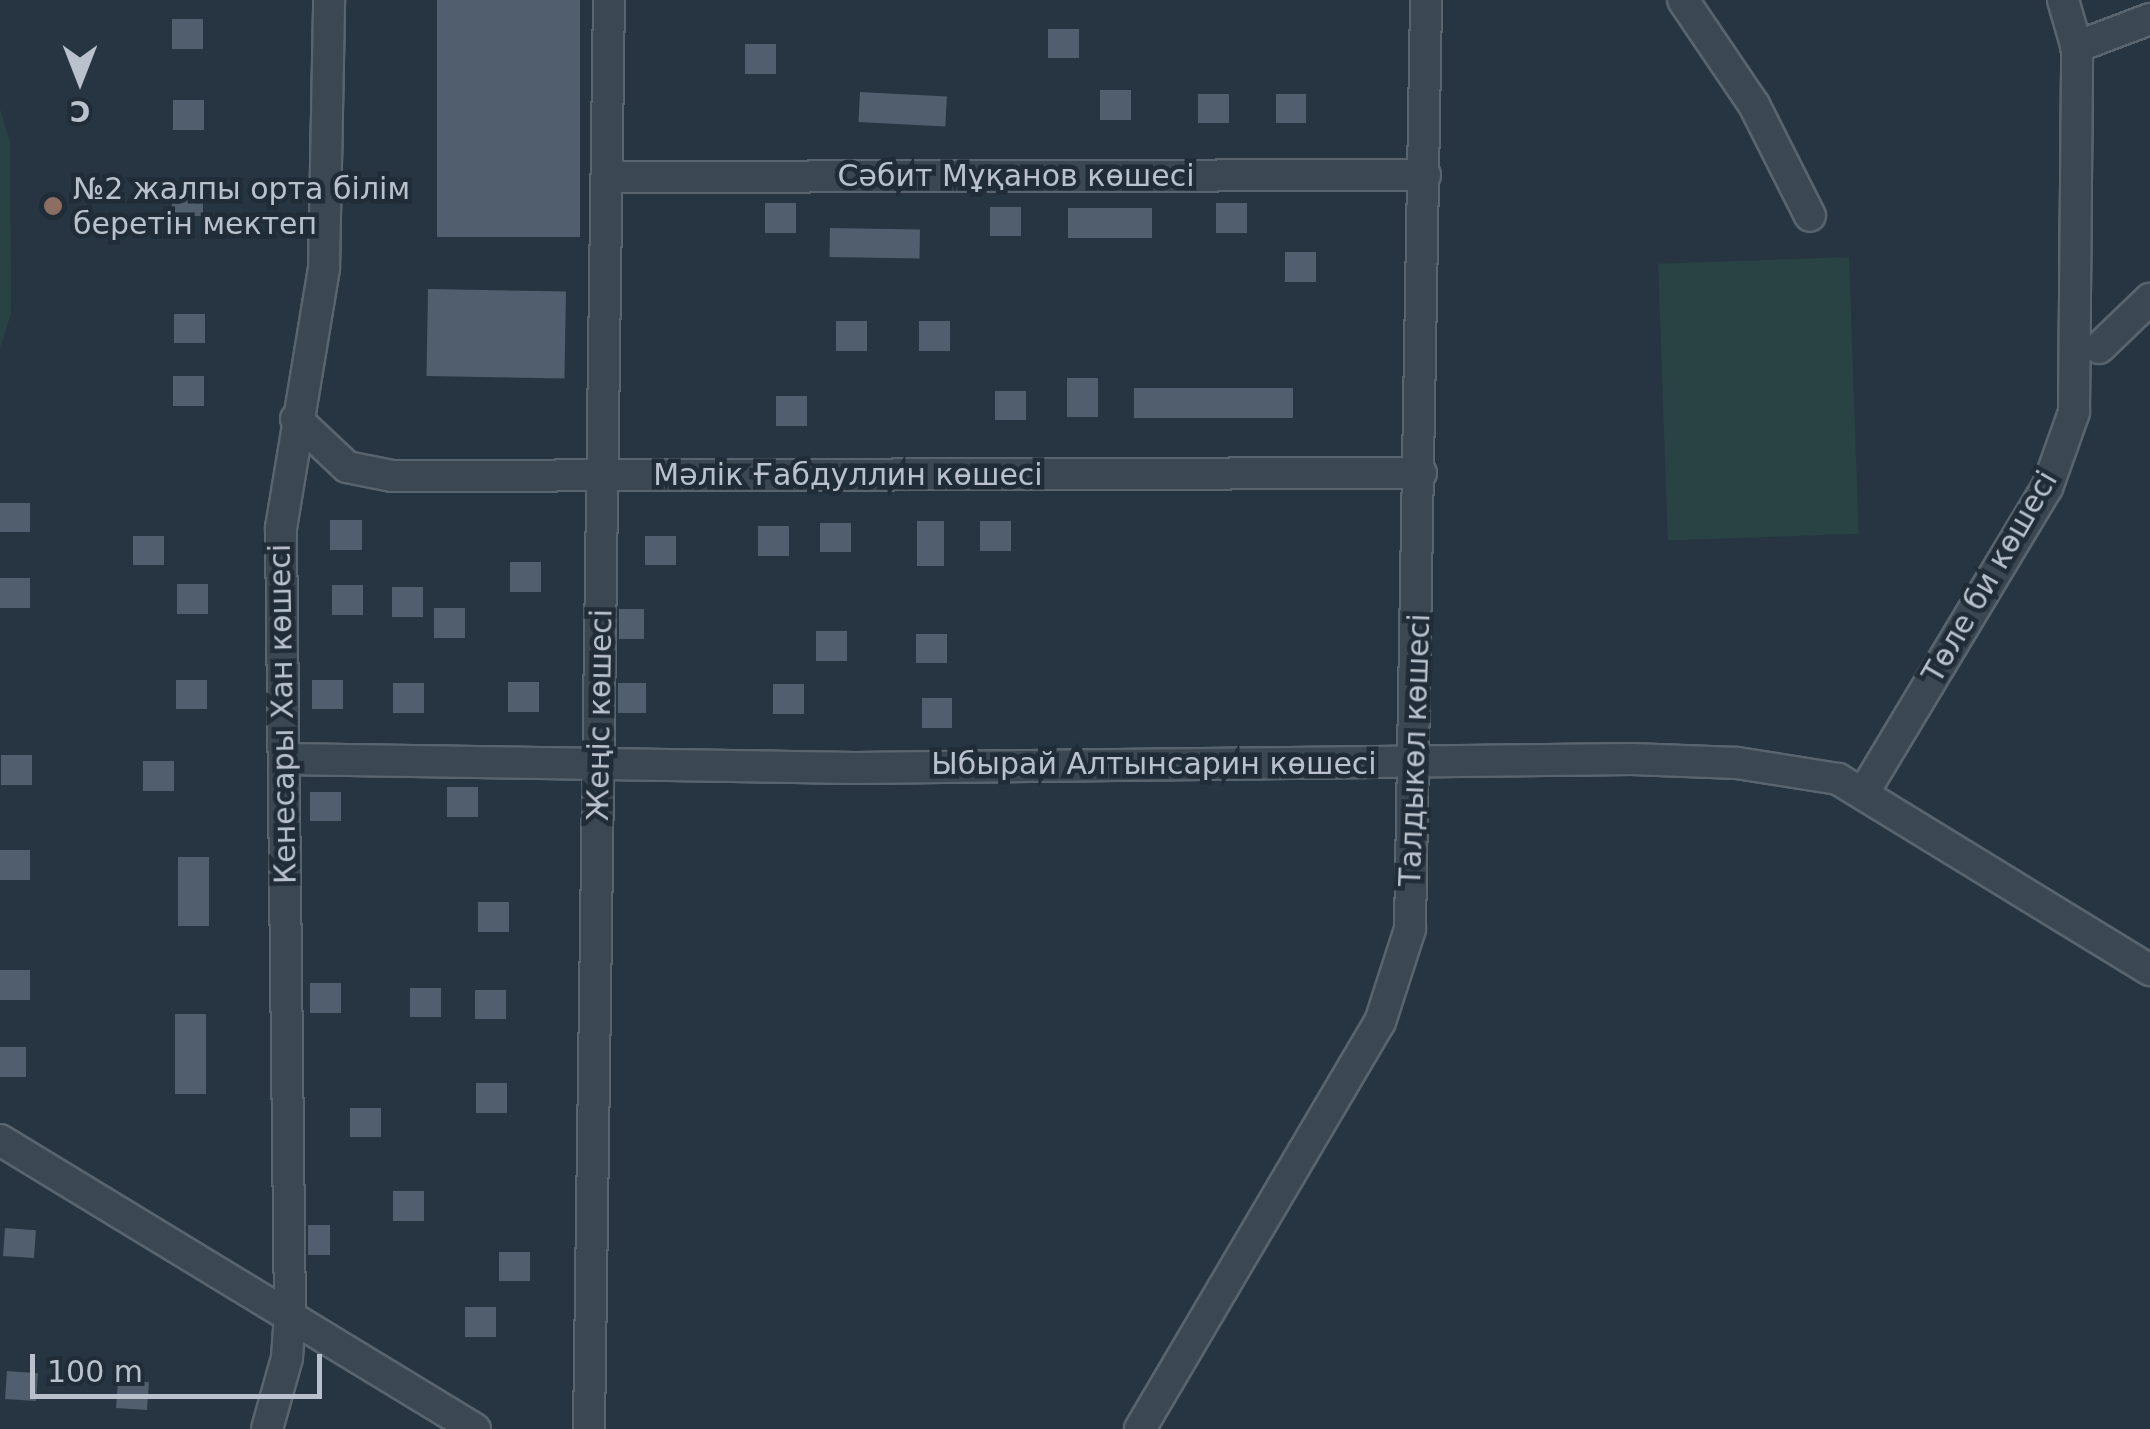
<!DOCTYPE html>
<html>
<head>
<meta charset="utf-8">
<style>
	body { margin:0 }
	#map { position:relative; width:2150px; height:1429px; overflow:hidden; background:#273542; font-family:"DejaVu Sans",sans-serif }
	div>[style] { position:absolute }
	.green>* { inset:0; background:#294243; transform-origin:0 0 }
	.building>* { inset:0; background:#505e6d; transform-origin:0 0 }
	.roads { filter:drop-shadow(2px 0 #59646f) drop-shadow(-2px 0 #59646f) drop-shadow(0 2px #59646f) drop-shadow(0 -2px #59646f) }
	.minor>* { height:30px; margin:-15px; padding:0 15px; transform-origin:15px; border-radius:15px; background:#3b4752 }
	.dots>* { width:28px; height:28px; translate:-50% -50%; box-sizing:border-box; border:5px solid #202c37; border-radius:50% }
	span { translate:-50% -50%; white-space:nowrap; text-align:center; line-height:1.15; -webkit-text-stroke:9px #202c37; paint-order:stroke }
	.street-label { font-size:30px; color:#b8c1cc }
	.poi-label { font-size:30px; color:#b8c1cc }
	.left { translate:0 -50%; text-align:left }
	.north { position:absolute; left:30px; top:30px; width:100px; height:100px; -webkit-text-stroke:8px #202c37; paint-order:stroke; rotate:180deg; font-size:28px; font-weight:700; line-height:40px; text-align:center; color:#b8c1cc }
	.north::after { content:''; display:block; margin:auto; width:35px; height:45px; background:#b8c1cc; clip-path:polygon(50% 0,100% 100%,50% 72%,0 100%) }
	.scale { position:absolute; left:30px; top:1354px; width:292px; height:45px; box-sizing:border-box; border:5px solid #b8c1cc; border-top:0; padding-left:12px; font-size:30px; line-height:35px; white-space:nowrap; color:#b8c1cc; -webkit-text-stroke:8px #202c37; paint-order:stroke }
</style>
</head>
<body>
<div id="map">
	<div class="green">
		<div style="clip-path:polygon(0 109px,10px 142px,11px 314px,0 348px)"></div>
		<div style="left:1849px;top:257px;width:277px;height:191px;rotate:88deg"></div>
	</div>
	<div class="building">
		<div style="left:437px;top:0;width:143px;height:237px"></div>
		<div style="left:172px;top:19px;width:31px;height:30px"></div>
		<div style="left:1048px;top:29px;width:31px;height:29px"></div>
		<div style="left:745px;top:44px;width:31px;height:30px"></div>
		<div style="left:1100px;top:90px;width:31px;height:30px"></div>
		<div style="left:860px;top:92px;width:87px;height:30px;rotate:3deg"></div>
		<div style="left:1198px;top:94px;width:31px;height:29px"></div>
		<div style="left:1276px;top:94px;width:30px;height:29px"></div>
		<div style="left:173px;top:100px;width:31px;height:30px"></div>
		<div style="left:172px;top:186px;width:31px;height:30px"></div>
		<div style="left:765px;top:203px;width:31px;height:30px"></div>
		<div style="left:1216px;top:203px;width:31px;height:30px"></div>
		<div style="left:990px;top:207px;width:31px;height:29px"></div>
		<div style="left:1068px;top:208px;width:84px;height:30px"></div>
		<div style="left:830px;top:228px;width:90px;height:29px;rotate:1deg"></div>
		<div style="left:1285px;top:252px;width:31px;height:30px"></div>
		<div style="left:428px;top:289px;width:138px;height:87px;rotate:1deg"></div>
		<div style="left:174px;top:314px;width:31px;height:29px"></div>
		<div style="left:836px;top:321px;width:31px;height:30px"></div>
		<div style="left:919px;top:321px;width:31px;height:30px"></div>
		<div style="left:173px;top:376px;width:31px;height:30px"></div>
		<div style="left:1067px;top:378px;width:31px;height:39px"></div>
		<div style="left:1134px;top:388px;width:159px;height:30px"></div>
		<div style="left:995px;top:391px;width:31px;height:29px"></div>
		<div style="left:776px;top:396px;width:31px;height:30px"></div>
		<div style="left:0;top:503px;width:30px;height:29px"></div>
		<div style="left:330px;top:520px;width:32px;height:30px"></div>
		<div style="left:917px;top:521px;width:27px;height:45px"></div>
		<div style="left:980px;top:521px;width:31px;height:30px"></div>
		<div style="left:820px;top:523px;width:31px;height:29px"></div>
		<div style="left:758px;top:526px;width:31px;height:30px"></div>
		<div style="left:133px;top:536px;width:31px;height:29px"></div>
		<div style="left:645px;top:536px;width:31px;height:29px"></div>
		<div style="left:510px;top:562px;width:31px;height:30px"></div>
		<div style="left:0;top:578px;width:30px;height:30px"></div>
		<div style="left:177px;top:584px;width:31px;height:30px"></div>
		<div style="left:332px;top:585px;width:31px;height:30px"></div>
		<div style="left:392px;top:587px;width:31px;height:30px"></div>
		<div style="left:434px;top:608px;width:31px;height:30px"></div>
		<div style="left:619px;top:609px;width:25px;height:30px"></div>
		<div style="left:816px;top:631px;width:31px;height:30px"></div>
		<div style="left:916px;top:634px;width:31px;height:29px"></div>
		<div style="left:176px;top:680px;width:31px;height:29px"></div>
		<div style="left:312px;top:680px;width:31px;height:29px"></div>
		<div style="left:508px;top:682px;width:31px;height:30px"></div>
		<div style="left:393px;top:683px;width:31px;height:30px"></div>
		<div style="left:618px;top:683px;width:28px;height:30px"></div>
		<div style="left:773px;top:684px;width:31px;height:30px"></div>
		<div style="left:922px;top:698px;width:30px;height:30px"></div>
		<div style="left:1px;top:755px;width:31px;height:30px"></div>
		<div style="left:143px;top:761px;width:31px;height:30px"></div>
		<div style="left:447px;top:787px;width:31px;height:30px"></div>
		<div style="left:310px;top:792px;width:31px;height:29px"></div>
		<div style="left:0;top:850px;width:30px;height:30px"></div>
		<div style="left:178px;top:857px;width:31px;height:69px"></div>
		<div style="left:478px;top:902px;width:31px;height:30px"></div>
		<div style="left:0;top:970px;width:30px;height:30px"></div>
		<div style="left:310px;top:983px;width:31px;height:30px"></div>
		<div style="left:410px;top:988px;width:31px;height:29px"></div>
		<div style="left:475px;top:990px;width:31px;height:29px"></div>
		<div style="left:175px;top:1014px;width:31px;height:80px"></div>
		<div style="left:0;top:1047px;width:26px;height:30px"></div>
		<div style="left:476px;top:1083px;width:31px;height:30px"></div>
		<div style="left:350px;top:1108px;width:31px;height:29px"></div>
		<div style="left:393px;top:1191px;width:31px;height:30px"></div>
		<div style="left:308px;top:1225px;width:22px;height:30px"></div>
		<div style="left:5px;top:1228px;width:31px;height:28px;rotate:4deg"></div>
		<div style="left:499px;top:1252px;width:31px;height:29px"></div>
		<div style="left:465px;top:1307px;width:31px;height:30px"></div>
		<div style="left:7px;top:1371px;width:31px;height:28px;rotate:4deg"></div>
		<div style="left:118px;top:1380px;width:31px;height:28px;rotate:4deg"></div>
	</div>
	<div class="roads">
		<div class="minor">
			<div style="left:1683px;top:0;width:127px;rotate:55.9deg"></div>
			<div style="left:1754px;top:105px;width:124px;rotate:63.2deg"></div>
			<div style="left:2076px;top:47px;width:79px;rotate:-20.7deg"></div>
			<div style="left:607px;top:177px;width:818px;rotate:-0.14deg"></div>
			<div style="left:2099px;top:348px;width:71px;rotate:-43.9deg"></div>
			<div style="left:296px;top:419px;width:70px;rotate:43.3deg"></div>
			<div style="left:347px;top:467px;width:46px;rotate:11.3deg"></div>
			<div style="left:392px;top:476px;width:1029px;rotate:-0.17deg"></div>
			<div style="left:284px;top:759px;width:571px;rotate:0.9deg"></div>
			<div style="left:855px;top:768px;width:777px;rotate:-0.66deg"></div>
			<div style="left:1632px;top:759px;width:105px;rotate:2.2deg"></div>
			<div style="left:1737px;top:763px;width:102px;rotate:9deg"></div>
			<div style="left:1838px;top:779px;width:366px;rotate:31.5deg"></div>
			<div style="left:1864px;top:792px;width:355px;rotate:-59deg"></div>
			<div style="left:2047px;top:488px;width:81px;rotate:-70.4deg"></div>
			<div style="left:2074px;top:412px;width:364px;rotate:-89.5deg"></div>
			<div style="left:2077px;top:48px;width:50px;rotate:-106.3deg"></div>
			<div style="left:0;top:1140px;width:556px;rotate:31.32deg"></div>
			<div style="left:267px;top:1429px;width:74px;rotate:-74.3deg"></div>
			<div style="left:287px;top:1358px;width:44px;rotate:-86.1deg"></div>
			<div style="left:290px;top:1314px;width:786px;rotate:-90.66deg"></div>
			<div style="left:281px;top:528px;width:263px;rotate:-80.6deg"></div>
			<div style="left:324px;top:269px;width:269px;rotate:-88.9deg"></div>
			<div style="left:589px;top:1429px;width:1429px;rotate:-89.2deg"></div>
			<div style="left:1140px;top:1429px;width:472px;rotate:-59.5deg"></div>
			<div style="left:1380px;top:1022px;width:98px;rotate:-72.1deg"></div>
			<div style="left:1410px;top:929px;width:929px;rotate:-89.01deg"></div>
		</div>
	</div>
	<div class="dots">
		<div style="left:53px;top:206px;background:#8d6e63"></div>
	</div>
	<div class="street-label">
		<span style="left:1016px;top:176px">Сәбит Мұқанов көшесі</span>
		<span style="left:848px;top:475px">Мәлік Ғабдуллин көшесі</span>
		<span style="left:1990px;top:577px;rotate:-60deg">Төле би көшесі</span>
		<span style="left:283px;top:714px;rotate:-91deg">Кенесары Хан көшесі</span>
		<span style="left:600px;top:715px;rotate:-89deg">Жеңіс көшесі</span>
		<span style="left:1415px;top:750px;rotate:-88deg">Талдыкөл көшесі</span>
		<span style="left:1154px;top:764px">Ыбырай Алтынсарин көшесі</span>
	</div>
	<div class="poi-label">
		<span class="left" style="left:73px;top:206px">№2 жалпы орта білім<br>беретін мектеп</span>
	</div>
	<div class="north">С</div>
	<div class="scale">100 m</div>
</div>
</body>
</html>
